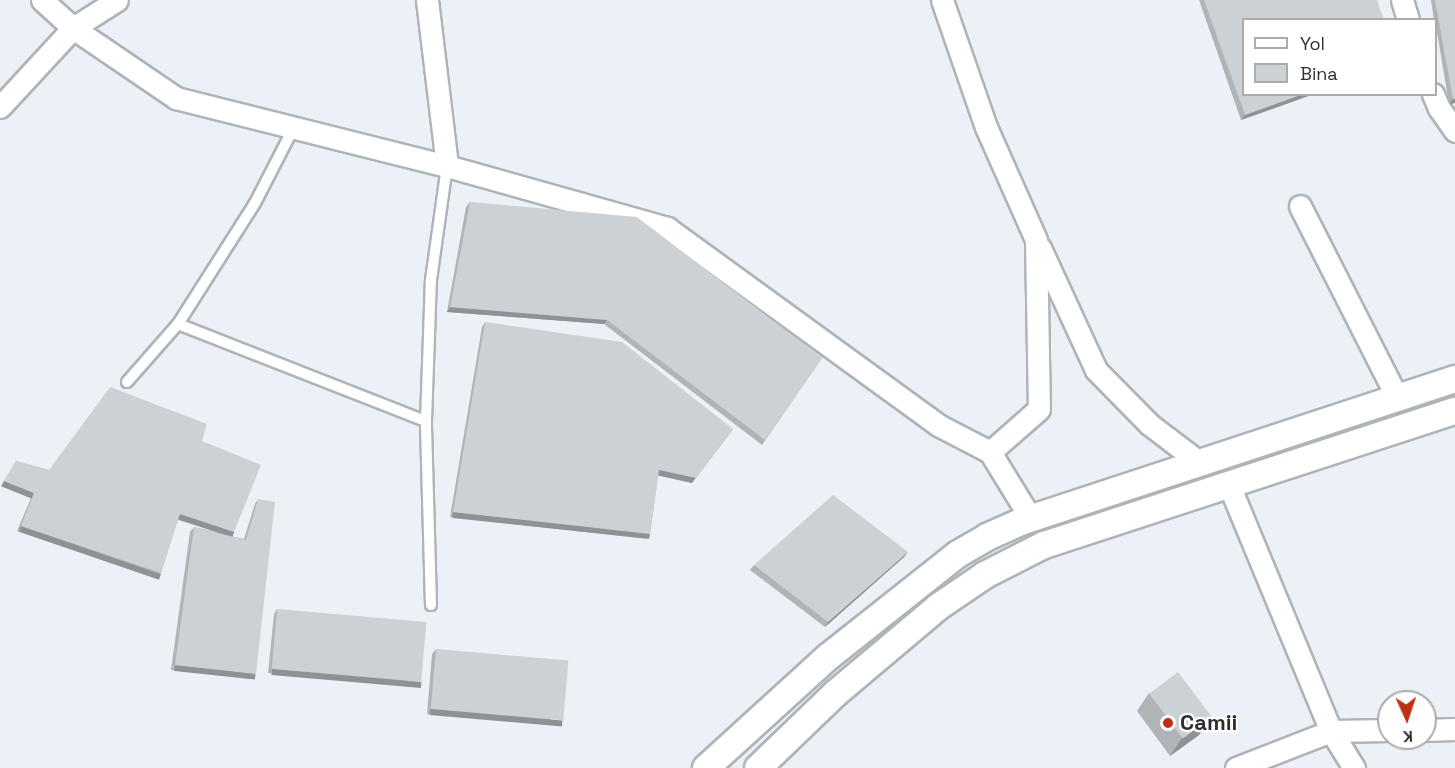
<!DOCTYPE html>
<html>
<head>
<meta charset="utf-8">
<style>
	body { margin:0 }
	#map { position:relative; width:1455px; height:768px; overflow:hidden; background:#ebf1f6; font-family:"Space Grotesk",sans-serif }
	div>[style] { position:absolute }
	.roads { filter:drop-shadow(2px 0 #aeb4b8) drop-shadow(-2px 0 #aeb4b8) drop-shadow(0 2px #aeb4b8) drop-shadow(0 -2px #aeb4b8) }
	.service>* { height:10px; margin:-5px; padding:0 5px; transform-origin:5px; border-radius:5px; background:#fff }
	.minor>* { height:21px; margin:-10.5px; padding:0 10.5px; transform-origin:10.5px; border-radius:10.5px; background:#fff }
	.tertiary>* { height:26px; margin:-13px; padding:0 13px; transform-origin:13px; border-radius:13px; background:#fff }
	.wall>* { inset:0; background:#afb4b7 }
	.shaded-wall>* { inset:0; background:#8e9295; transform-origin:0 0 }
	.building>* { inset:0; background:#cbd1d5; transform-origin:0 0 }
	.dots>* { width:16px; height:16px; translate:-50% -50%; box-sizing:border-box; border:3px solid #fff; border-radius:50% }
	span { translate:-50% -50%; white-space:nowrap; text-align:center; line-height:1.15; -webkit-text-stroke:4.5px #fff; paint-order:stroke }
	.poi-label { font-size:22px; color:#2c2e30; font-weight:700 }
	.left { translate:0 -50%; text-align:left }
	.legend { position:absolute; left:1242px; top:18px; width:195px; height:78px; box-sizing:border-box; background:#fff; border:2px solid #ababac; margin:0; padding:8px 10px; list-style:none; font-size:18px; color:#2c2e30 }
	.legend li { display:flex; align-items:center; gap:12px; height:30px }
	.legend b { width:30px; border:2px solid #ababac }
	.north { position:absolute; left:1377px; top:690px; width:60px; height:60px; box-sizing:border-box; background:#fff; border:2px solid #ababac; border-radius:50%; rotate:177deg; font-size:16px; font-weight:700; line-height:24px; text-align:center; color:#2c2e30 }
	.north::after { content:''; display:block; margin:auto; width:21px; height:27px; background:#bc3111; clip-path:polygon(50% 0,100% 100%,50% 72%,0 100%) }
</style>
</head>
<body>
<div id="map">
	<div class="roads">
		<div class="service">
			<div style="left:178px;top:324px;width:266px;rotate:21.4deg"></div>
			<div style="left:127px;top:382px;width:77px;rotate:-48.7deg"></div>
			<div style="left:178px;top:324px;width:143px;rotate:-57.5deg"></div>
			<div style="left:255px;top:203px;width:85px;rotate:-62.8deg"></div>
			<div style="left:431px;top:605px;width:184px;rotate:-91.6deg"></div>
			<div style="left:426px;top:421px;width:141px;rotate:-88deg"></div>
			<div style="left:431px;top:280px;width:115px;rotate:-82deg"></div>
		</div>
		<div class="minor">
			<div style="left:42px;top:0;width:42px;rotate:42.1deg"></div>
			<div style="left:73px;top:28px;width:125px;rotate:34.2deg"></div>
			<div style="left:176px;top:98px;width:279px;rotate:14.1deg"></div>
			<div style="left:447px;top:166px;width:229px;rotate:15.7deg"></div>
			<div style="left:667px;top:228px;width:335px;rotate:36deg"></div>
			<div style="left:938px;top:425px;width:59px;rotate:27.4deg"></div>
			<div style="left:990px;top:452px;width:79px;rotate:58.5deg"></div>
			<div style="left:427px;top:0;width:167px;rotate:83.1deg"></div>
			<div style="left:942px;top:0;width:134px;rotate:70.9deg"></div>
			<div style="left:986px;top:127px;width:124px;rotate:66.1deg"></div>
			<div style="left:1036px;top:240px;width:169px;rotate:89deg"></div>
			<div style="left:1039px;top:409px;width:65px;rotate:138.7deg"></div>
			<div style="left:1402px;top:0;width:21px;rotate:73deg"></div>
			<div style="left:1433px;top:94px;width:15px;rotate:67deg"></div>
			<div style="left:1439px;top:108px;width:28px;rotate:55deg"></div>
			<div style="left:0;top:107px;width:108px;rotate:-47.3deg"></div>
			<div style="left:73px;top:28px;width:52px;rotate:-32.5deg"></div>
			<div style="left:1300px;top:206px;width:214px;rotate:63.1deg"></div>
			<div style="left:1040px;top:248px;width:134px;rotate:65.3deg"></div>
			<div style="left:1096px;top:370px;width:76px;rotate:45.5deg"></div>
			<div style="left:1149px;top:424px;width:63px;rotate:37.2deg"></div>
			<div style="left:1229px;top:485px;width:266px;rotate:67.5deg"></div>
			<div style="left:1331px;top:731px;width:44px;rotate:58.1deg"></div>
			<div style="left:1425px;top:730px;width:30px;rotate:-2deg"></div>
			<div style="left:1236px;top:768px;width:102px;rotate:-21.3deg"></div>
			<div style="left:1331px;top:731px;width:58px;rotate:-1deg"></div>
		</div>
		<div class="tertiary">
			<div style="left:706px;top:768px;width:165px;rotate:-42.3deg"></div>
			<div style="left:828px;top:657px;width:166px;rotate:-38.4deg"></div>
			<div style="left:958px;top:554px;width:34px;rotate:-30deg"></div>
			<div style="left:987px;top:537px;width:39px;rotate:-24deg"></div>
			<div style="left:1023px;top:521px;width:455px;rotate:-18.2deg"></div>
			<div style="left:758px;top:768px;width:108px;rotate:-43.9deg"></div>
			<div style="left:836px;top:693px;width:133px;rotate:-40.1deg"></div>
			<div style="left:938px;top:607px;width:57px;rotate:-34.2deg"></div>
			<div style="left:985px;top:575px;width:66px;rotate:-27deg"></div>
			<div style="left:1044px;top:545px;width:432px;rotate:-18.1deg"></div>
		</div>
	</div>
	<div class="wall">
		<div style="clip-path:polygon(1199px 0,1377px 0,1244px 94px,1314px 94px,1241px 120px)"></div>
		<div style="clip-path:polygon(1431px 0,1455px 0,1455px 103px,1449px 104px,1436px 26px,1436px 20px,1434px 20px)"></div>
		<div style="clip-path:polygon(470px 202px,822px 358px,762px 445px,604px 324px,447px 312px,466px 207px)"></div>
		<div style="clip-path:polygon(485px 322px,692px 483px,658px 475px,650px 534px,647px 539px,450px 517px,482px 327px)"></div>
		<div style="clip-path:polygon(202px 441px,231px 536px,244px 539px,255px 504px,258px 499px,253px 679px,171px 670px,190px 532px,194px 527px,225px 534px,178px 519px,161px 573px,158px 578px,17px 531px,31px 498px,1px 486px,16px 461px,49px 470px)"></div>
		<div style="clip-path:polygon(908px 552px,904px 557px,825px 627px,750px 570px,754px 565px)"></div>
		<div style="clip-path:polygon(277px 609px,418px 686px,268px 673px,274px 614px)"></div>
		<div style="clip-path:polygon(436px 649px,560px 725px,427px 714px,432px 654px)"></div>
		<div style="clip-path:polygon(1149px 693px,1199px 735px,1170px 756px,1137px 711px)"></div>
	</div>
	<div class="shaded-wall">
		<div style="clip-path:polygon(1303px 94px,1314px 94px,1241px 120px,1245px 115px)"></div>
		<div style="clip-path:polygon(1453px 99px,1455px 99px,1455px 103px,1449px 104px)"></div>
		<div style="clip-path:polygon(450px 307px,607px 320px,604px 324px,447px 312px)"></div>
		<div style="clip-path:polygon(733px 429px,692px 483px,656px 475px,659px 470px)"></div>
		<div style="left:4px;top:481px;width:32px;height:6px;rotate:22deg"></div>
		<div style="left:453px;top:512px;width:198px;height:6px;rotate:6deg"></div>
		<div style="left:180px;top:514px;width:57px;height:6px;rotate:18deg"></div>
		<div style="left:21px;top:526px;width:148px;height:6px;rotate:19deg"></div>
		<div style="clip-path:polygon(908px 552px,904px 557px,825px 627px,828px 622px)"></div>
		<div style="left:175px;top:665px;width:81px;height:6px;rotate:6deg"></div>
		<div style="left:272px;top:669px;width:150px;height:6px;rotate:5deg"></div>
		<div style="left:430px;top:709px;width:133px;height:6px;rotate:5deg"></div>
		<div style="clip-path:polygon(1212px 717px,1199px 735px,1170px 756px,1182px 738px)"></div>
	</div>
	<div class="building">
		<div style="clip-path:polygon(1204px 0,1377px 0,1384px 20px,1244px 20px,1244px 94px,1303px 94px,1245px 115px)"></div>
		<div style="clip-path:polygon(1435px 0,1455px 0,1455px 99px,1453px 99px)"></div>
		<div style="clip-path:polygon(470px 202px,637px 217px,822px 358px,765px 440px,607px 320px,450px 307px)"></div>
		<div style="clip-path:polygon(485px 322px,622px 342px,733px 429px,696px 478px,659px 470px,650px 534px,453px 512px)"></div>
		<div style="clip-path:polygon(110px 387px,207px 424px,202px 441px,261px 465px,234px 532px,180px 514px,161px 573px,21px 526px,34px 493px,4px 481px,16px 461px,49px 470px)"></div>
		<div style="clip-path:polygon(833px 495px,908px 552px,828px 622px,754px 565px)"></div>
		<div style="clip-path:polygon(258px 499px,275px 502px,256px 674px,175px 665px,194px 527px,246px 540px)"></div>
		<div style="left:277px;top:609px;width:150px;height:60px;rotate:5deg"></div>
		<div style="left:436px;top:649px;width:133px;height:60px;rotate:5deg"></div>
		<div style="left:1178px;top:672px;width:56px;height:36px;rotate:53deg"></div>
	</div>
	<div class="dots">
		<div style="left:1168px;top:723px;background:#bc3111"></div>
	</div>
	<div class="poi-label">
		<span class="left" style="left:1180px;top:723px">Camii</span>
	</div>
	<ul class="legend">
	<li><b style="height:8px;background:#fff"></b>Yol</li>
	<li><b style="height:16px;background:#cbd1d5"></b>Bina</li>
	</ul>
	<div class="north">K</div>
</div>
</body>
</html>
